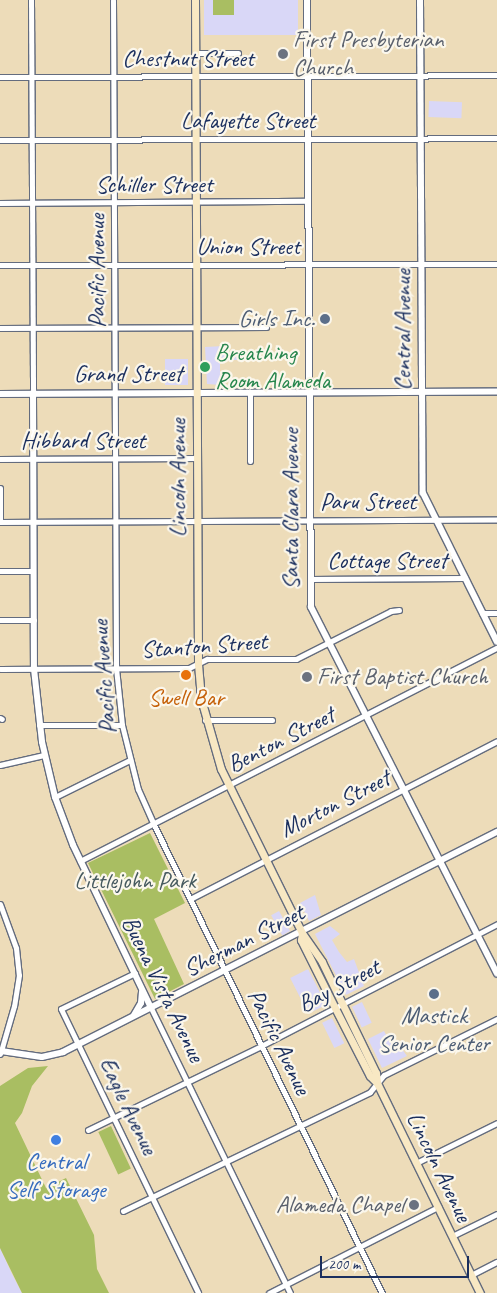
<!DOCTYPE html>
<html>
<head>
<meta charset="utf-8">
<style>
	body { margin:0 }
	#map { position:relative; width:497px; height:1293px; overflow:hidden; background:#eddcb9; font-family:Caveat,sans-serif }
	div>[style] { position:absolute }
	.built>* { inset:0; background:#d9d7f7; transform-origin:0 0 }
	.green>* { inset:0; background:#a9be62; transform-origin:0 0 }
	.roads { filter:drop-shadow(1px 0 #646c7e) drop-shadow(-1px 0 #646c7e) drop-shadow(0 1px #646c7e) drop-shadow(0 -1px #646c7e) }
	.minor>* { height:5px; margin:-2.5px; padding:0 2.5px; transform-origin:2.5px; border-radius:2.5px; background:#fff }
	.tertiary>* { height:6px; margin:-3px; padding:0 3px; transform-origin:3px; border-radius:3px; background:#fff }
	.secondary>* { height:7px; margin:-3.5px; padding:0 3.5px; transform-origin:3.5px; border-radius:3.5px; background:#f8e8c3 }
	.dots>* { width:14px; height:14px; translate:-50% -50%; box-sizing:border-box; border:2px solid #fbf7ec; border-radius:50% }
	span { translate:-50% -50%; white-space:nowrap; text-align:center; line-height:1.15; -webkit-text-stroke:4.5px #fbf7ec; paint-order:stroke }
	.worship-label { font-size:24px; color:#5b616d }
	.left { translate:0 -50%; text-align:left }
	.right { translate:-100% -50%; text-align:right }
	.street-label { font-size:24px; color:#1b2f5e }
	.service-label { font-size:24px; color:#4e5e75 }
	.leisure-label { font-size:24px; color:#27864d }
	.food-label { font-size:24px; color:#c56008 }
	.park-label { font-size:24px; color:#465a5f }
	.shop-label { font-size:24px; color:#366cbe }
	.scale { position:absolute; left:320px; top:1256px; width:149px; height:22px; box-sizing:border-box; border:2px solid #1b2f5e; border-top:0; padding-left:6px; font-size:15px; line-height:18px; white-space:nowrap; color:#1b2f5e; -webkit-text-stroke:4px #fbf7ec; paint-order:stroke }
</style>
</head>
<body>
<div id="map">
	<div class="built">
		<div style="left:204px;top:0;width:94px;height:35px"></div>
		<div style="left:429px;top:101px;width:33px;height:16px;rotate:2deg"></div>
		<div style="clip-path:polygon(224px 346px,224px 352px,237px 352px,237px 360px,220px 360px,220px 385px,207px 384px,205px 347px)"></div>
		<div style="left:165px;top:359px;width:23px;height:26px"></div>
		<div style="clip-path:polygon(315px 895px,321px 915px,309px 921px,300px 903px)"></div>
		<div style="left:279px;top:911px;width:23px;height:9px;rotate:61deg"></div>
		<div style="clip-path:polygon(330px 926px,340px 934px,332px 940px,339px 952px,347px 962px,354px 959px,364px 986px,346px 995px,315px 934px)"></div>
		<div style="left:308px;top:969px;width:40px;height:20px;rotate:63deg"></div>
		<div style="left:362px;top:1002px;width:23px;height:11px;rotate:65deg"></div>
		<div style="left:332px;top:1018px;width:28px;height:11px;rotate:64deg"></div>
		<div style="clip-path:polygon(384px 1031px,389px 1040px,394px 1038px,407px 1056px,382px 1068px,368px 1039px)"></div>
		<div style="clip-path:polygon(0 1248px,12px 1274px,22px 1293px,0 1293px)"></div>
	</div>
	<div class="green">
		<div style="left:213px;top:0;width:21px;height:15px"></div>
		<div style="clip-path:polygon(150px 833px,185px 903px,154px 919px,184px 984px,155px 999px,88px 863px)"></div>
		<div style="clip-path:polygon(48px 1066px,32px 1086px,22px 1113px,15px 1123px,46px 1188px,66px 1178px,94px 1235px,97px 1269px,109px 1293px,22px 1293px,0 1248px,0 1086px,28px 1068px)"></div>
		<div style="left:111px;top:1126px;width:47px;height:14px;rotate:65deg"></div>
	</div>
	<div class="roads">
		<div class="minor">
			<div style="left:31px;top:0;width:393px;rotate:89.7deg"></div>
			<div style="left:113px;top:0;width:668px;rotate:89.74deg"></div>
			<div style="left:116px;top:668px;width:57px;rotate:84deg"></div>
			<div style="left:122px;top:725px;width:66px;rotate:76deg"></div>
			<div style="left:138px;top:789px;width:39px;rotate:66deg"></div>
			<div style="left:154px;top:825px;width:521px;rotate:64.03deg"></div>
			<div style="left:195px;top:53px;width:43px"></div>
			<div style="left:0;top:77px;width:497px;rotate:-0.2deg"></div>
			<div style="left:0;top:140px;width:497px;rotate:-0.2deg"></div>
			<div style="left:0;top:203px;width:308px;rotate:-0.4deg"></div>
			<div style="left:0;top:265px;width:497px;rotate:-0.1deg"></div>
			<div style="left:0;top:328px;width:266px;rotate:-0.2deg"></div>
			<div style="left:250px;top:392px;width:69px;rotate:90deg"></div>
			<div style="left:0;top:459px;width:197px;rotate:-0.3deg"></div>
			<div style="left:0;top:522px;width:497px;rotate:-0.3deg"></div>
			<div style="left:0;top:522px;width:34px;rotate:-90deg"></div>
			<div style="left:0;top:571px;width:33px"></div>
			<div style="left:310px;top:579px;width:155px;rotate:-0.4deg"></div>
			<div style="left:482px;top:613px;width:15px"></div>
			<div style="left:0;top:620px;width:34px"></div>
			<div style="left:0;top:669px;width:189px;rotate:-0.3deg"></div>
			<div style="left:189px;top:668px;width:20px;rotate:-27deg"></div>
			<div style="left:207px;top:659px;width:89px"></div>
			<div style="left:296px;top:659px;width:106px;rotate:-26.8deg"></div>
			<div style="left:391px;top:611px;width:8px;rotate:-7deg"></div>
			<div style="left:0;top:718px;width:2px;rotate:27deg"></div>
			<div style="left:205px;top:720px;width:67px"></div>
			<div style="left:39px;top:725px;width:83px"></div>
			<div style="left:0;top:765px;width:45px;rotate:-12.8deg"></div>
			<div style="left:55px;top:797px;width:84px;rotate:-26.3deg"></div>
			<div style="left:80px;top:861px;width:468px;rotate:-27.1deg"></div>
			<div style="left:190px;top:899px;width:345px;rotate:-27.2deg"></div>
			<div style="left:0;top:904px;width:47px;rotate:70deg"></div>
			<div style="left:16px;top:948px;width:27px;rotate:84deg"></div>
			<div style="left:19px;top:975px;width:31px;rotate:99deg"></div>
			<div style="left:14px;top:1006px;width:47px;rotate:106.1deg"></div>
			<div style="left:135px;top:973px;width:82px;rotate:154.1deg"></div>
			<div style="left:61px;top:1009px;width:315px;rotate:64.2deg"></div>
			<div style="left:151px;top:1008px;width:317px;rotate:64deg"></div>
			<div style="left:88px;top:1130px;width:192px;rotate:-25.9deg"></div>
			<div style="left:261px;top:1046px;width:266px;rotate:-27.3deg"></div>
			<div style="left:416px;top:1163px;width:90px;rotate:-26.3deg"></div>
			<div style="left:123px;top:1211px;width:274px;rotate:-25.7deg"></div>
			<div style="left:370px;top:1092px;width:22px;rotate:-51deg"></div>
			<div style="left:384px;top:1075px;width:126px;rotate:-26.4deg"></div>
			<div style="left:452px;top:1236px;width:50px;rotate:-26.1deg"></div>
			<div style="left:471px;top:1275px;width:29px;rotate:-27deg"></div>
			<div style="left:269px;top:1293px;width:190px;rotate:-27deg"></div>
		</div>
		<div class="tertiary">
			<div style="left:307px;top:0;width:607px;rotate:89.62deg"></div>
			<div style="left:311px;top:607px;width:411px;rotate:63.1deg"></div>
			<div style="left:420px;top:0;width:493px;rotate:89.7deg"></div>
			<div style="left:423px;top:493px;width:166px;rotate:63.6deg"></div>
			<div style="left:33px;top:393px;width:276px;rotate:89.8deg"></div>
			<div style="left:34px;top:669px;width:73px;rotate:83.7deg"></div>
			<div style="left:42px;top:742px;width:57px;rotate:76.7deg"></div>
			<div style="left:55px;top:797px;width:51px;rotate:69.4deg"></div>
			<div style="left:73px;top:845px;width:181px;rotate:64.4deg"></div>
			<div style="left:0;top:394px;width:497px;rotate:-0.3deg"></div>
			<div style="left:134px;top:1015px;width:14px;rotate:-60deg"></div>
			<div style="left:141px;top:1003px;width:11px;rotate:-85deg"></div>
			<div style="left:0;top:1054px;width:3px;rotate:-72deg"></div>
			<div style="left:1px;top:1051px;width:41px;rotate:8.3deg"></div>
			<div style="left:42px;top:1057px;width:22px;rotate:-13deg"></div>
			<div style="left:63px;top:1052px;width:487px;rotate:-26.9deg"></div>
		</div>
		<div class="secondary">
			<div style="left:195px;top:0;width:664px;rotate:89.74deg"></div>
			<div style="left:198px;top:664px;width:35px;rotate:85deg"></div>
			<div style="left:201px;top:699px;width:73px;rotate:74.1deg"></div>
			<div style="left:221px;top:769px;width:183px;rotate:63.7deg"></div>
			<div style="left:302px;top:933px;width:35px;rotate:55deg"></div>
			<div style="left:322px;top:962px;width:123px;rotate:64.1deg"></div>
			<div style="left:376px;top:1073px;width:10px;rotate:84deg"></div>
			<div style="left:302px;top:933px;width:7px;rotate:98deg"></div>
			<div style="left:301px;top:940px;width:76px;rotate:63.4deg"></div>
			<div style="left:335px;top:1008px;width:76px;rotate:62.8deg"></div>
			<div style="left:370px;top:1076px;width:10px;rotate:45deg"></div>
			<div style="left:377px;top:1083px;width:234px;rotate:63.9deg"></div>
		</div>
	</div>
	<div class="dots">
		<div style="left:283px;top:54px;background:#6b7280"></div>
		<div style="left:325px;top:319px;background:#5c6f8a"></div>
		<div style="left:205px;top:367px;background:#2e9e5b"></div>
		<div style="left:186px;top:675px;background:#e8710a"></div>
		<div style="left:307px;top:677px;background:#6b7280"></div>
		<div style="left:434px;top:994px;background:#5c6f8a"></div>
		<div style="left:56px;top:1140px;background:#3f7fe0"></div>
		<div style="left:414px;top:1205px;background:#6b7280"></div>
	</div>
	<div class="worship-label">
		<span class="left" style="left:293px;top:54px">First Presbyterian<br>Church</span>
		<span class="left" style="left:317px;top:677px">First Baptist Church</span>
		<span class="right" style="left:404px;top:1205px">Alameda Chapel</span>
	</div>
	<div class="street-label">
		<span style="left:188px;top:59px">Chestnut Street</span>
		<span style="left:248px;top:121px">Lafayette Street</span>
		<span style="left:154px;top:185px">Schiller Street</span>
		<span style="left:248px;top:247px">Union Street</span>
		<span style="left:97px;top:271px;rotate:-90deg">Pacific Avenue</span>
		<span style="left:403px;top:330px;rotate:-90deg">Central Avenue</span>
		<span style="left:128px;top:374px">Grand Street</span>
		<span style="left:83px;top:441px">Hibbard Street</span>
		<span style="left:178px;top:478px;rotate:-90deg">Lincoln Avenue</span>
		<span style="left:368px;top:502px">Paru Street</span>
		<span style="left:291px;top:509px;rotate:-90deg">Santa Clara Avenue</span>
		<span style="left:387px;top:561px">Cottage Street</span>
		<span style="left:204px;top:646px;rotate:-4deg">Stanton Street</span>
		<span style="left:104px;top:677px;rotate:-94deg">Pacific Avenue</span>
		<span style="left:281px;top:740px;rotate:-27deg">Benton Street</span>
		<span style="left:335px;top:804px;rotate:-27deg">Morton Street</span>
		<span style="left:244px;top:941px;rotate:-27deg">Sherman Street</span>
		<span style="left:339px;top:986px;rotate:-27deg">Bay Street</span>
		<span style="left:163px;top:989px;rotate:64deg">Buena Vista Avenue</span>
		<span style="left:279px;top:1042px;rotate:64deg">Pacific Avenue</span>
		<span style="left:128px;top:1106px;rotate:64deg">Eagle Avenue</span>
		<span style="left:439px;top:1167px;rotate:64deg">Lincoln Avenue</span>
	</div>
	<div class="service-label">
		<span class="right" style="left:315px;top:319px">Girls Inc.</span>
		<span style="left:434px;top:1030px">Mastick<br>Senior Center</span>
	</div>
	<div class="leisure-label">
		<span class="left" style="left:215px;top:367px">Breathing<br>Room Alameda</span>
	</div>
	<div class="food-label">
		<span style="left:186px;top:698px">Swell Bar</span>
	</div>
	<div class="park-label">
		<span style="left:135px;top:881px">Littlejohn Park</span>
	</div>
	<div class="shop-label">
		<span style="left:56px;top:1176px">Central<br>Self Storage</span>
	</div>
	<div class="scale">200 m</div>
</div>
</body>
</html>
